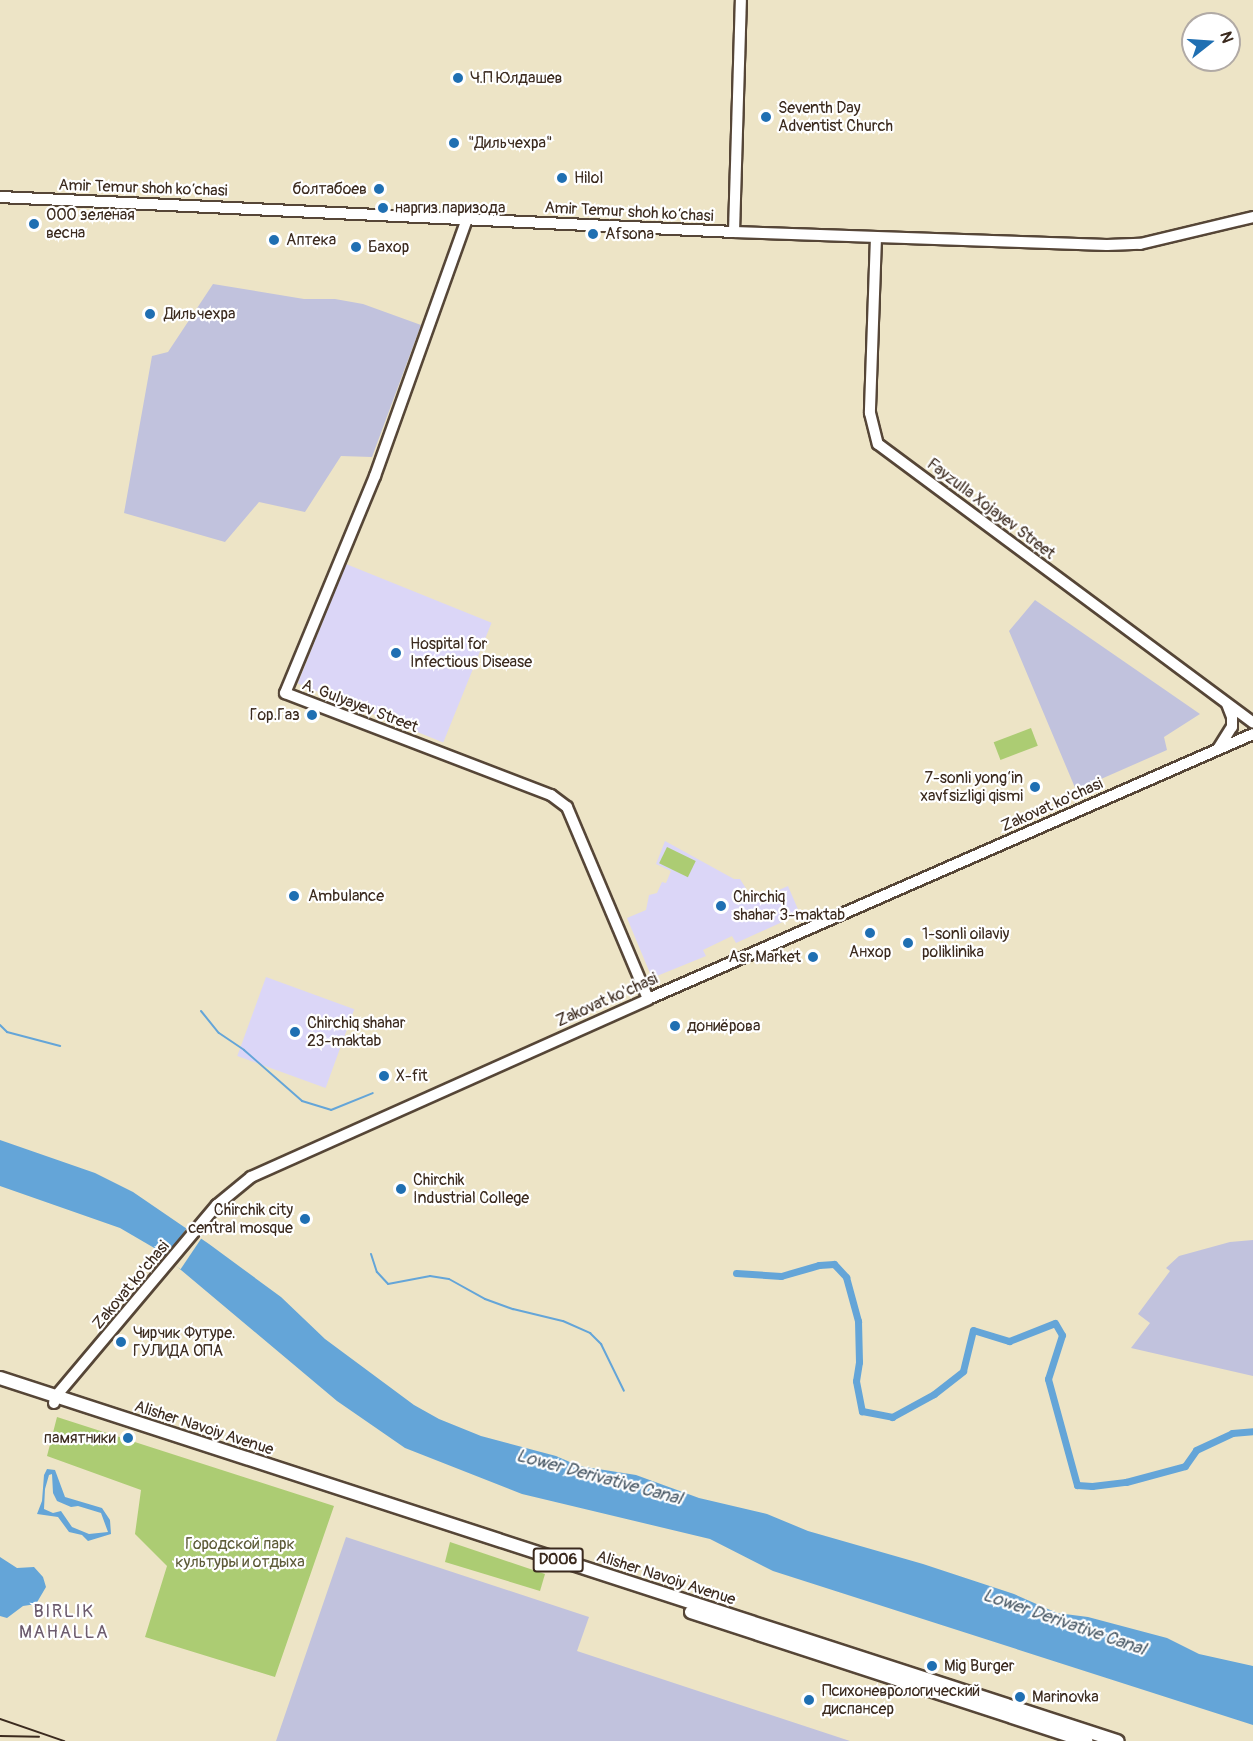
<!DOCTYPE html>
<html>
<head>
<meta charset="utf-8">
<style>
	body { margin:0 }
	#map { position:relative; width:1253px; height:1741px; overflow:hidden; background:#ede4c6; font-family:Pangolin,sans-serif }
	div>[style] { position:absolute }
	.built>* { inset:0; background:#dbd6f7; transform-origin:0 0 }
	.industrial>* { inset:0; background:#c1c2dd }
	.green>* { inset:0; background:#accc73; transform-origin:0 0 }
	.water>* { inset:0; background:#64a5d8 }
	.pier>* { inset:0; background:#ede4c6; transform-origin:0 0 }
	.stream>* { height:2px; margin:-1px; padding:0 1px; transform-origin:1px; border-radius:1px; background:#64a5d8 }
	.canal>* { height:7px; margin:-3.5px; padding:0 3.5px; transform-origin:3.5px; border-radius:3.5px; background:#64a5d8 }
	.roads { filter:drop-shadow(2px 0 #564637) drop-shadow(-2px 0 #564637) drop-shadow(0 2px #564637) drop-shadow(0 -2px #564637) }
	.secondary>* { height:10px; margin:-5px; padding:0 5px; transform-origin:5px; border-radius:5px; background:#fff }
	.primary>* { height:12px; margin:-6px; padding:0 6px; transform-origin:6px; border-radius:6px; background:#fff }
	.rail>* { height:2px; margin:-1px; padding:0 1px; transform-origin:1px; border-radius:1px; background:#3b2a1e }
	.dots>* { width:16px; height:16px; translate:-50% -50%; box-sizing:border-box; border:3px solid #fff; border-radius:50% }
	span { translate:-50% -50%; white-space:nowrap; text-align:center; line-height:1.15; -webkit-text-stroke:4.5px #fff; paint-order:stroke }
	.shield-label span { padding:2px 4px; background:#fff; border:2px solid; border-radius:4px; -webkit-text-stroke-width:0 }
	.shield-label { font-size:15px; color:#3b2a1e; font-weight:700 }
	.poi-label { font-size:16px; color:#3b2a1e }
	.left { translate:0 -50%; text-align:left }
	.right { translate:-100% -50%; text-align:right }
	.street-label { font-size:16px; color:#3b2a1e }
	.park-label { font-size:16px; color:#5d5b38 }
	.water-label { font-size:18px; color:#4b5b68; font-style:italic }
	.neighbourhood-label { font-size:18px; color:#6c5b6d; letter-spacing:1.5px }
	.north { position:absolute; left:1181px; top:12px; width:60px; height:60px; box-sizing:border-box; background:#fff; border:2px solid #b1aaa5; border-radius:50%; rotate:73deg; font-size:16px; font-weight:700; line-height:24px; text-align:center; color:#3b2a1e }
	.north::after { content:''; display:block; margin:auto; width:21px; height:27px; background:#1f6fb2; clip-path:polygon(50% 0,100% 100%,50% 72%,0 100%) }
</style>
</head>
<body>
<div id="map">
	<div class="built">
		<div style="left:346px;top:564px;width:157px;height:129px;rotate:22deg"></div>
		<div style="clip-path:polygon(665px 841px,734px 879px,740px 879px,754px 901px,788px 886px,800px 914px,736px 943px,732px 936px,703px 950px,706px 956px,652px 978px,627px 918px,646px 910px,649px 895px,657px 893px,662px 882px,666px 883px,671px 871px,656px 864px)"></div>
		<div style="left:266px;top:977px;width:94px;height:84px;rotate:20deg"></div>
	</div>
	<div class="industrial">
		<div style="clip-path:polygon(213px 284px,304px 299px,335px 299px,363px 304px,421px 325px,372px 457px,341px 456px,305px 512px,259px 502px,225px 542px,124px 513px,152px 356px,168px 352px)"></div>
		<div style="clip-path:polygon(1035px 600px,1200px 714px,1164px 737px,1167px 750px,1076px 790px,1009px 631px)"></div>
		<div style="clip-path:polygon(1253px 1240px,1253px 1376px,1131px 1348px,1150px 1323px,1138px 1314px,1170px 1271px,1166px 1268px,1179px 1256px,1230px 1242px)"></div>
		<div style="clip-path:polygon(346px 1537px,589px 1617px,577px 1651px,850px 1741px,276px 1741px)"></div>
	</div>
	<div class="green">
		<div style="left:1031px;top:728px;width:19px;height:40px;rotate:69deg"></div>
		<div style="left:667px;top:847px;width:32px;height:18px;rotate:26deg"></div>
		<div style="clip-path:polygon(57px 1417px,334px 1506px,275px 1677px,145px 1637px,167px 1566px,135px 1534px,141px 1490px,47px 1456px)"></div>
		<div style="clip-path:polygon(450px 1542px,545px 1574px,540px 1591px,445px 1562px)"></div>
	</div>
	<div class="water">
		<div style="clip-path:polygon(0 1140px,95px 1173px,133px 1192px,209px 1244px,281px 1297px,325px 1339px,414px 1405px,439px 1419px,481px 1436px,556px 1456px,579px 1466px,636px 1475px,699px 1498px,767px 1514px,808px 1531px,923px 1564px,1014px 1594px,1057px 1613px,1088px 1617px,1167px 1638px,1199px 1654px,1253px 1666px,1253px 1725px,773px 1571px,710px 1539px,522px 1494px,405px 1448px,337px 1401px,156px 1249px,120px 1228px,0 1186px)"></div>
		<div style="clip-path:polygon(evenodd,47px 1469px,55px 1470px,65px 1497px,102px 1508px,110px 1520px,111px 1534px,88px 1541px,82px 1535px,69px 1532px,58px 1517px,37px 1514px,42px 1501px,44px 1475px,47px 1469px,52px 1474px,53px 1493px,57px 1501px,71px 1507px,78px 1506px,101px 1513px,108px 1532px,89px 1534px,72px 1527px,61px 1511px,53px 1513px,44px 1509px,45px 1489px,49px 1475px,52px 1474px)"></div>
		<div style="clip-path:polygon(0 1557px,17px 1568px,34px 1567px,43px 1577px,46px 1587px,36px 1604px,23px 1606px,7px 1618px,0 1616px)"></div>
	</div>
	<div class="pier">
		<div style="left:188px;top:1226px;width:18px;height:40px;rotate:34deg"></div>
	</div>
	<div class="stream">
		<div style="left:201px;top:1011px;width:28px;rotate:51deg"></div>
		<div style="left:219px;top:1033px;width:30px;rotate:34deg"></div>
		<div style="left:244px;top:1050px;width:77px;rotate:41.3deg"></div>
		<div style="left:302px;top:1101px;width:30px;rotate:17deg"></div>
		<div style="left:331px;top:1110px;width:45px;rotate:-22deg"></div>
		<div style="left:0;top:1025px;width:10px;rotate:45deg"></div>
		<div style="left:7px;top:1032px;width:55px;rotate:14.8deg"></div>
		<div style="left:371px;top:1254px;width:19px;rotate:72deg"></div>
		<div style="left:377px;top:1272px;width:16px;rotate:47deg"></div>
		<div style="left:388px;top:1284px;width:43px;rotate:-10.8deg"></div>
		<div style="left:430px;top:1276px;width:19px;rotate:9deg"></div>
		<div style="left:449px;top:1279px;width:41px;rotate:29.1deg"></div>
		<div style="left:485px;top:1299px;width:30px;rotate:20deg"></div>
		<div style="left:513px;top:1309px;width:51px;rotate:13.5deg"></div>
		<div style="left:563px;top:1321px;width:30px;rotate:24deg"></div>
		<div style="left:590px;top:1333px;width:16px;rotate:45deg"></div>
		<div style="left:601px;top:1344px;width:52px;rotate:63.9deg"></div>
	</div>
	<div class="canal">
		<div style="left:736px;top:1273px;width:45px;rotate:3.8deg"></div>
		<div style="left:781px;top:1276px;width:40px;rotate:-16deg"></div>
		<div style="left:819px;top:1265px;width:15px;rotate:-4deg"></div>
		<div style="left:834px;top:1264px;width:18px;rotate:47deg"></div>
		<div style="left:846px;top:1277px;width:46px;rotate:74.7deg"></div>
		<div style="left:858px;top:1321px;width:41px;rotate:88.6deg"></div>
		<div style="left:859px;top:1362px;width:19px;rotate:99deg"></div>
		<div style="left:856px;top:1381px;width:31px;rotate:79deg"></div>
		<div style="left:862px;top:1411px;width:31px;rotate:11deg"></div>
		<div style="left:892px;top:1417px;width:48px;rotate:-28.7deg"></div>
		<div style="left:934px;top:1394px;width:37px;rotate:-38deg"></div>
		<div style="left:963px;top:1371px;width:42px;rotate:-76.3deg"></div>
		<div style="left:973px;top:1330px;width:38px;rotate:17deg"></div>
		<div style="left:1009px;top:1341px;width:49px;rotate:-21.4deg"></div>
		<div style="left:1055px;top:1323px;width:14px;rotate:60deg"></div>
		<div style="left:1062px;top:1335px;width:46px;rotate:107.7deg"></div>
		<div style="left:1048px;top:1379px;width:110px;rotate:74.7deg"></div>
		<div style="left:1077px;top:1485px;width:15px;rotate:4deg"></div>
		<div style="left:1092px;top:1486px;width:34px;rotate:-7deg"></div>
		<div style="left:1126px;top:1482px;width:61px;rotate:-15.2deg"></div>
		<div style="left:1185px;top:1466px;width:19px;rotate:-55deg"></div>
		<div style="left:1196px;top:1450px;width:40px;rotate:-25deg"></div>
		<div style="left:1232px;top:1433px;width:21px;rotate:-5deg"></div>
	</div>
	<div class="roads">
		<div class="secondary">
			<div style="left:0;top:197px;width:735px;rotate:2.73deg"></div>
			<div style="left:734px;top:232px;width:373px;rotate:2deg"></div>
			<div style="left:1107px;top:245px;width:33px;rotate:-2deg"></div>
			<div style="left:1140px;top:244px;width:116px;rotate:-13.4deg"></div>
			<div style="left:467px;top:219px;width:273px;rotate:109.7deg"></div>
			<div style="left:375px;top:476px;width:235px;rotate:112.5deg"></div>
			<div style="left:285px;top:693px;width:285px;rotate:21deg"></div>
			<div style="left:551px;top:795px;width:20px;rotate:37deg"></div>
			<div style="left:567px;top:807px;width:208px;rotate:67.1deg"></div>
			<div style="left:734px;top:232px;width:232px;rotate:-88.3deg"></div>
			<div style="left:876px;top:237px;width:176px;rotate:92deg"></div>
			<div style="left:870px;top:413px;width:32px;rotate:76deg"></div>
			<div style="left:878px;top:444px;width:467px;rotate:36.6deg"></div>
			<div style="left:1218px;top:749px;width:26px;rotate:-58deg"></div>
			<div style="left:1232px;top:727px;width:10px;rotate:-90deg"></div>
			<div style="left:1232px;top:717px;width:14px;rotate:-111deg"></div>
			<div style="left:54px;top:1403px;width:7px;rotate:-74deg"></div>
			<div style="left:56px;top:1396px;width:250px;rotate:-49.9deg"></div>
			<div style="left:217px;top:1205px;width:44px;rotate:-39.5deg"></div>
			<div style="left:251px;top:1177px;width:435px;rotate:-24.1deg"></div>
			<div style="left:648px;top:999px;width:660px;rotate:-23.65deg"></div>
		</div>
		<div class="primary">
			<div style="left:0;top:1378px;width:1175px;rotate:18deg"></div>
			<div style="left:691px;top:1612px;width:416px;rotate:18.1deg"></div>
		</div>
	</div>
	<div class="rail">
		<div style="left:0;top:1719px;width:68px;rotate:19deg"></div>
		<div style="left:0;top:1736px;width:39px;rotate:1deg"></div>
	</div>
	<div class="dots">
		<div style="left:458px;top:78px;background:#1f6fb2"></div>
		<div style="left:766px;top:117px;background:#1f6fb2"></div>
		<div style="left:454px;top:143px;background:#1f6fb2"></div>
		<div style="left:562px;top:178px;background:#1f6fb2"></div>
		<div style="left:379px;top:189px;background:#1f6fb2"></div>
		<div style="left:383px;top:208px;background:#1f6fb2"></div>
		<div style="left:34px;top:224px;background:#1f6fb2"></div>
		<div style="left:593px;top:234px;background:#1f6fb2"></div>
		<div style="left:274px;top:240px;background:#1f6fb2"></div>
		<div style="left:356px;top:247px;background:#1f6fb2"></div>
		<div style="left:150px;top:314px;background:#1f6fb2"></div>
		<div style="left:396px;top:653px;background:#1f6fb2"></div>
		<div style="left:312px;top:715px;background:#1f6fb2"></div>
		<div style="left:1035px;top:787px;background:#1f6fb2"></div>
		<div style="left:294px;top:896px;background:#1f6fb2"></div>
		<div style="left:721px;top:906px;background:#1f6fb2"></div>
		<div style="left:870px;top:933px;background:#1f6fb2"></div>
		<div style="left:908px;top:943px;background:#1f6fb2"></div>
		<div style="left:813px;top:957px;background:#1f6fb2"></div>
		<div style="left:675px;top:1026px;background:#1f6fb2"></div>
		<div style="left:295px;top:1032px;background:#1f6fb2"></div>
		<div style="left:384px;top:1076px;background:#1f6fb2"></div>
		<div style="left:401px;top:1189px;background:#1f6fb2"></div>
		<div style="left:305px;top:1219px;background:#1f6fb2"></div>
		<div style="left:121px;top:1342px;background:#1f6fb2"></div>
		<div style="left:128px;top:1438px;background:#1f6fb2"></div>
		<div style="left:932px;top:1666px;background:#1f6fb2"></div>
		<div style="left:1020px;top:1697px;background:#1f6fb2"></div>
		<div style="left:809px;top:1700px;background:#1f6fb2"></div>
	</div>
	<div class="shield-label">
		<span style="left:558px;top:1560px">D006</span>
	</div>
	<div class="poi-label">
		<span class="left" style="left:470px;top:78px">Ч.П Юлдашев</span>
		<span class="left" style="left:778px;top:117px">Seventh Day<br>Adventist Church</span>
		<span class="left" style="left:468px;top:143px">"Дильчехра"</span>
		<span class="left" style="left:574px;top:178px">Hilol</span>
		<span class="right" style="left:367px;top:189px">болтабоев</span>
		<span class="left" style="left:395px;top:208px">наргиз паризода</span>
		<span class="left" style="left:46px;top:224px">ООО зеленая<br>весна</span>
		<span class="left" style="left:605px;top:234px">Afsona</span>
		<span class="left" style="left:286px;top:240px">Аптека</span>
		<span class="left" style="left:368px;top:247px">Бахор</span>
		<span class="left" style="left:164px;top:314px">Дильчехра</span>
		<span class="left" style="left:410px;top:653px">Hospital for<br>Infectious Disease</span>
		<span class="right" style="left:300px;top:715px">Гор.Газ</span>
		<span class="right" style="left:1023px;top:787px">7-sonli yong‘in<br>xavfsizligi qismi</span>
		<span class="left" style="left:308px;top:896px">Ambulance</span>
		<span class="left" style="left:733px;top:906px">Chirchiq<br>shahar 3-maktab</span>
		<span class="left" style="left:922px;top:943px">1-sonli oilaviy<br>poliklinika</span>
		<span style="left:870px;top:952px">Анхор</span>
		<span class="right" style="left:801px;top:957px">Asr Market</span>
		<span class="left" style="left:307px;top:1032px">Chirchiq shahar<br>23-maktab</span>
		<span class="left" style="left:687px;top:1026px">дониёрова</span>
		<span class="left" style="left:396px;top:1076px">X-fit</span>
		<span class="left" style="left:413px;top:1189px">Chirchik<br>Industrial College</span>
		<span class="right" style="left:293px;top:1219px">Chirchik city<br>central mosque</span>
		<span class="left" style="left:133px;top:1342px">Чирчик Футуре.<br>ГУЛИДА ОПА</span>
		<span class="right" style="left:116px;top:1438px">памятники</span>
		<span class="left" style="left:944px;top:1666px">Mig Burger</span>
		<span class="left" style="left:822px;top:1700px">Психоневрологический<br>диспансер</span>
		<span class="left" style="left:1032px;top:1697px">Marinovka</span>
	</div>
	<div class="street-label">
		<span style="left:143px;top:188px;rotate:2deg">Amir Temur shoh ko‘chasi</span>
		<span style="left:629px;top:212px;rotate:3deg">Amir Temur shoh ko‘chasi</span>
		<span style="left:991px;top:509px;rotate:37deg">Fayzulla Xojayev Street</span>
		<span style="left:360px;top:706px;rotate:21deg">A. Gulyayev Street</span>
		<span style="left:1052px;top:805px;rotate:-24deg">Zakovat ko'chasi</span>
		<span style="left:607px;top:1000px;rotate:-24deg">Zakovat ko'chasi</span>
		<span style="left:131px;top:1285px;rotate:-50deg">Zakovat ko'chasi</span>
		<span style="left:204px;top:1428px;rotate:18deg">Alisher Navoiy Avenue</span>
		<span style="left:666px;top:1578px;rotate:18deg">Alisher Navoiy Avenue</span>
	</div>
	<div class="park-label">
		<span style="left:240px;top:1553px">Городской парк<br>культуры и отдыха</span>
	</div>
	<div class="water-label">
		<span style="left:599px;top:1478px;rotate:15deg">Lower Derivative Canal</span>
		<span style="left:1064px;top:1623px;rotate:19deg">Lower Derivative Canal</span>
	</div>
	<div class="neighbourhood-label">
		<span style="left:64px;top:1623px">BIRLIK<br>MAHALLA</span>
	</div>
	<div class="north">N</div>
</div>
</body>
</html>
